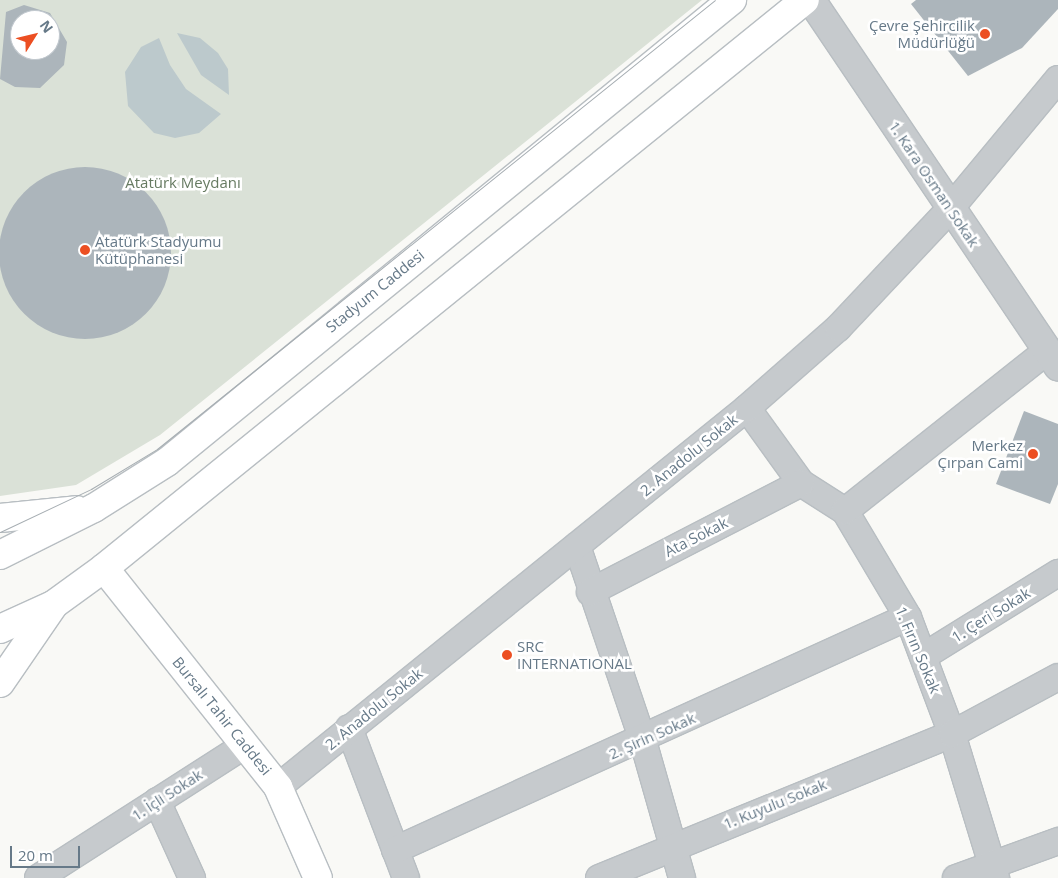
<!DOCTYPE html>
<html>
<head>
<meta charset="utf-8">
<style>
	body { margin:0 }
	#map { position:relative; width:1058px; height:878px; overflow:hidden; background:#f9f9f6; font-family:"Open Sans",sans-serif }
	div>[style] { position:absolute }
	.green>* { inset:0; background:#dae1d7 }
	.water>* { inset:0; background:#bcc9cc }
	.building>* { inset:0; background:#acb5bb }
	.round { border-radius:50% }
	.roads { filter:drop-shadow(1px 0 #b8bec2) drop-shadow(-1px 0 #b8bec2) drop-shadow(0 1px #b8bec2) drop-shadow(0 -1px #b8bec2) }
	.minor>* { height:26px; margin:-13px; padding:0 13px; transform-origin:13px; border-radius:13px; background:#c6cacd }
	.tertiary>* { height:28px; margin:-14px; padding:0 14px; transform-origin:14px; border-radius:14px; background:#c6cacd }
	.secondary>* { height:28px; margin:-14px; padding:0 14px; transform-origin:14px; border-radius:14px; background:#fff }
	.primary>* { height:28px; margin:-14px; padding:0 14px; transform-origin:14px; border-radius:14px; background:#fff }
	.tram>* { height:1px; margin:-0.5px; padding:0 0.5px; transform-origin:0.5px; border-radius:0.5px; background:#a6adb2 }
	.dots>* { width:14px; height:14px; translate:-50% -50%; box-sizing:border-box; border:2px solid #fff; border-radius:50% }
	span { translate:-50% -50%; white-space:nowrap; text-align:center; line-height:1.15; -webkit-text-stroke:5px #fff; paint-order:stroke }
	.poi-label { font-size:15px; color:#667988 }
	.right { translate:-100% -50%; text-align:right }
	.left { translate:0 -50%; text-align:left }
	.park-label { font-size:15px; color:#667a61 }
	.street-label { font-size:15px; color:#667988 }
	.north { position:absolute; left:10px; top:10px; width:50px; height:50px; box-sizing:border-box; background:#fff; border:1px solid #c2c9cf; border-radius:50%; rotate:54deg; font-size:14px; font-weight:700; line-height:20px; text-align:center; color:#667988 }
	.north::after { content:''; display:block; margin:auto; width:18px; height:22px; background:#ec4f22; clip-path:polygon(50% 0,100% 100%,50% 72%,0 100%) }
	.scale { position:absolute; left:10px; top:846px; width:70px; height:22px; box-sizing:border-box; border:2px solid #667988; border-top:0; padding-left:6px; font-size:15px; line-height:18px; white-space:nowrap; color:#667988; -webkit-text-stroke:4px #fff; paint-order:stroke }
</style>
</head>
<body>
<div id="map">
	<div class="green">
		<div style="clip-path:polygon(evenodd,0 0,702px 0,160px 435px,76px 485px,0 496px,0 0,20px 20px,50px 20px,50px 50px,20px 50px,20px 20px)"></div>
	</div>
	<div class="water">
		<div style="clip-path:polygon(177px 33px,200px 38px,218px 53px,228px 69px,229px 95px,201px 75px)"></div>
		<div style="clip-path:polygon(159px 38px,170px 65px,186px 89px,221px 114px,199px 133px,175px 138px,154px 133px,128px 106px,125px 72px,141px 47px)"></div>
	</div>
	<div class="building">
		<div style="clip-path:polygon(916px 0,1058px 0,1058px 9px,1022px 48px,968px 76px,911px 4px)"></div>
		<div style="clip-path:polygon(evenodd,24px 5px,50px 13px,67px 42px,64px 65px,40px 88px,15px 87px,0 79px,6px 12px,24px 5px,20px 20px,50px 20px,50px 50px,20px 50px,20px 20px)"></div>
		<div class="round" style="left:-1px;top:167px;width:172px;height:172px"></div>
		<div style="clip-path:polygon(1024px 411px,1058px 424px,1058px 484px,1050px 504px,996px 484px)"></div>
	</div>
	<div class="roads">
		<div class="minor">
			<div style="left:747px;top:408px;width:92px;rotate:54.2deg"></div>
			<div style="left:801px;top:483px;width:52px;rotate:32.5deg"></div>
			<div style="left:845px;top:511px;width:123px;rotate:59.3deg"></div>
			<div style="left:908px;top:617px;width:125px;rotate:69.4deg"></div>
			<div style="left:952px;top:734px;width:151px;rotate:73deg"></div>
			<div style="left:845px;top:511px;width:259px;rotate:-38.4deg"></div>
			<div style="left:577px;top:546px;width:206px;rotate:71.3deg"></div>
			<div style="left:643px;top:741px;width:142px;rotate:74.1deg"></div>
			<div style="left:590px;top:592px;width:237px;rotate:-27.3deg"></div>
			<div style="left:924px;top:656px;width:158px;rotate:-31.8deg"></div>
			<div style="left:349px;top:728px;width:160px;rotate:69.2deg"></div>
			<div style="left:278px;top:787px;width:603px;rotate:-38.94deg"></div>
			<div style="left:747px;top:408px;width:121px;rotate:-41.3deg"></div>
			<div style="left:838px;top:328px;width:163px;rotate:-46.7deg"></div>
			<div style="left:950px;top:209px;width:169px;rotate:-50.3deg"></div>
			<div style="left:157px;top:801px;width:85px;rotate:65.6deg"></div>
			<div style="left:395px;top:850px;width:563px;rotate:-24.43deg"></div>
			<div style="left:38px;top:878px;width:246px;rotate:-32.7deg"></div>
			<div style="left:599px;top:878px;width:381px;rotate:-22.2deg"></div>
			<div style="left:952px;top:734px;width:120px;rotate:-28.3deg"></div>
			<div style="left:956px;top:878px;width:109px;rotate:-19.9deg"></div>
		</div>
		<div class="tertiary">
			<div style="left:811px;top:0;width:442px;rotate:56deg"></div>
		</div>
		<div class="secondary">
			<div style="left:104px;top:568px;width:280px;rotate:51.5deg"></div>
			<div style="left:278px;top:787px;width:99px;rotate:66.3deg"></div>
		</div>
		<div class="primary">
			<div style="left:0;top:518px;width:77px;rotate:-5.9deg"></div>
			<div style="left:0;top:555px;width:105px;rotate:-26.6deg"></div>
			<div style="left:94px;top:508px;width:86px;rotate:-32.2deg"></div>
			<div style="left:167px;top:462px;width:730px;rotate:-39.27deg"></div>
			<div style="left:0;top:629px;width:58px;rotate:-24.4deg"></div>
			<div style="left:53px;top:605px;width:63px;rotate:-36deg"></div>
			<div style="left:104px;top:568px;width:902px;rotate:-39.02deg"></div>
			<div style="left:0;top:683px;width:93px;rotate:-55.5deg"></div>
		</div>
	</div>
	<div class="tram">
		<div style="left:0;top:532px;width:101px;rotate:-25.3deg"></div>
		<div style="left:91px;top:489px;width:77px;rotate:-31.2deg"></div>
		<div style="left:157px;top:449px;width:716px;rotate:-38.82deg"></div>
	</div>
	<div class="dots">
		<div style="left:985px;top:34px;background:#ec4f22"></div>
		<div style="left:85px;top:250px;background:#ec4f22"></div>
		<div style="left:1033px;top:454px;background:#ec4f22"></div>
		<div style="left:507px;top:655px;background:#ec4f22"></div>
	</div>
	<div class="poi-label">
		<span class="right" style="left:975px;top:34px">Çevre Şehircilik<br>Müdürlüğü</span>
		<span class="left" style="left:95px;top:250px">Atatürk Stadyumu<br>Kütüphanesi</span>
		<span class="right" style="left:1023px;top:454px">Merkez<br>Çırpan Cami</span>
		<span class="left" style="left:517px;top:655px">SRC<br>INTERNATIONAL</span>
	</div>
	<div class="park-label">
		<span style="left:183px;top:183px">Atatürk Meydanı</span>
	</div>
	<div class="street-label">
		<span style="left:934px;top:184px;rotate:56deg">1. Kara Osman Sokak</span>
		<span style="left:375px;top:291px;rotate:-39deg">Stadyum Caddesi</span>
		<span style="left:689px;top:455px;rotate:-39deg">2. Anadolu Sokak</span>
		<span style="left:696px;top:537px;rotate:-27deg">Ata Sokak</span>
		<span style="left:991px;top:615px;rotate:-32deg">1. Çeri Sokak</span>
		<span style="left:918px;top:650px;rotate:67deg">1. Fırın Sokak</span>
		<span style="left:374px;top:709px;rotate:-39deg">2. Anadolu Sokak</span>
		<span style="left:222px;top:716px;rotate:51deg">Bursalı Tahir Caddesi</span>
		<span style="left:652px;top:736px;rotate:-24deg">2. Şirin Sokak</span>
		<span style="left:167px;top:795px;rotate:-33deg">1. İçli Sokak</span>
		<span style="left:775px;top:804px;rotate:-22deg">1. Kuyulu Sokak</span>
	</div>
	<div class="north">N</div>
	<div class="scale">20 m</div>
</div>
</body>
</html>
